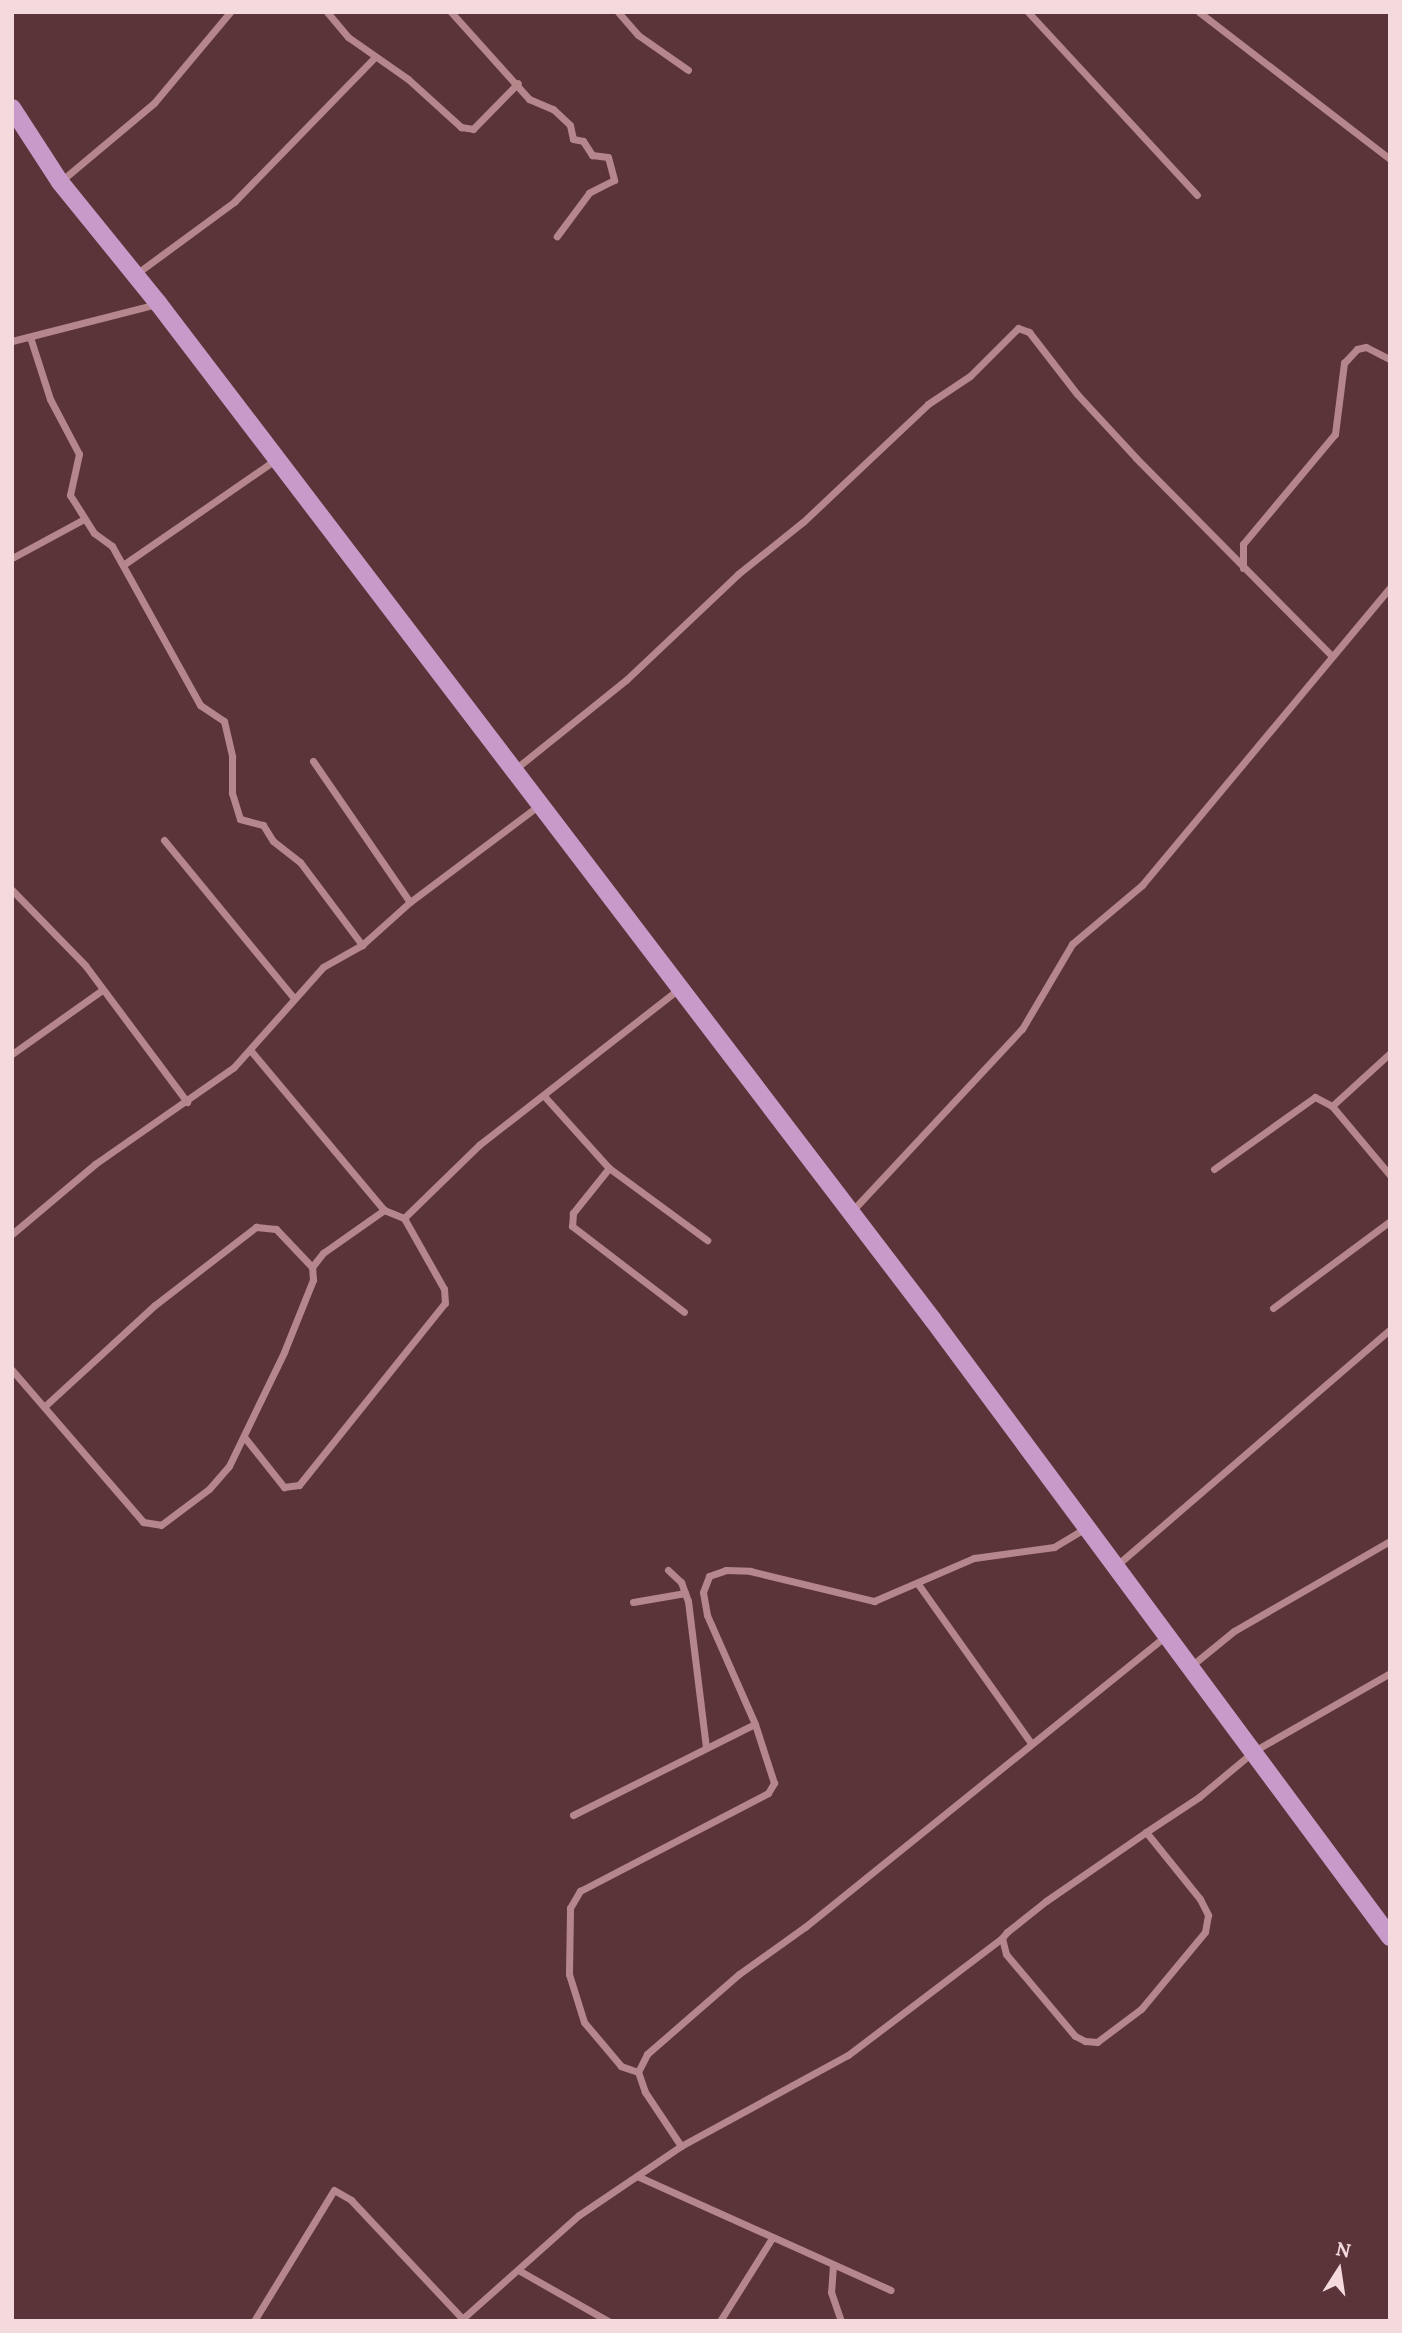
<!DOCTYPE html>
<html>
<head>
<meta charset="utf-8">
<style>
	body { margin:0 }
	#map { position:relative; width:1402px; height:2333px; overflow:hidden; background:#5b3439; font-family:Lora,serif }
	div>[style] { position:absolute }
	.street>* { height:7px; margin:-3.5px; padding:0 3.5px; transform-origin:3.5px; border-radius:3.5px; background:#b5878c }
	.primary>* { height:18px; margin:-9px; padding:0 9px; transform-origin:9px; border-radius:9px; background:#c89ac9 }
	span { translate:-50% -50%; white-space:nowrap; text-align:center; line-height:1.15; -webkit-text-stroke:6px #5b3439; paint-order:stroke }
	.frame { position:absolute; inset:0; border:14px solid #f4dadc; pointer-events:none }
	.north { position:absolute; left:1304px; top:2235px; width:70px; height:70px; -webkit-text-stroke:5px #5b3439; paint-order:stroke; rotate:12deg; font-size:19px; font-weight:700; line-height:28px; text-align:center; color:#f4dadc }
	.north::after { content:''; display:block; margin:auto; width:24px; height:32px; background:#f4dadc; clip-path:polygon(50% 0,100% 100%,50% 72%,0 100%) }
</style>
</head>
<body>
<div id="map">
	<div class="street">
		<div style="left:327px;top:12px;width:33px;rotate:50deg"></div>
		<div style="left:348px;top:37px;width:73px;rotate:35deg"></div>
		<div style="left:408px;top:79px;width:72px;rotate:42.2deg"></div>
		<div style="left:461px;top:127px;width:12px;rotate:9deg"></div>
		<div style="left:473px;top:129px;width:64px;rotate:-45.6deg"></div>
		<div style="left:451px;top:12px;width:117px;rotate:48.1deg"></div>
		<div style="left:529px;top:99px;width:26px;rotate:23deg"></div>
		<div style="left:553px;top:109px;width:23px;rotate:43deg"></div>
		<div style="left:570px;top:125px;width:14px;rotate:78deg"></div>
		<div style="left:573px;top:139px;width:10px;rotate:11deg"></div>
		<div style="left:583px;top:141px;width:17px;rotate:57deg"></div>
		<div style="left:592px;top:155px;width:16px;rotate:7deg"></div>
		<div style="left:608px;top:157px;width:24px;rotate:75deg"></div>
		<div style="left:614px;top:180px;width:28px;rotate:153deg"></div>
		<div style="left:589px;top:193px;width:54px;rotate:126.7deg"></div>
		<div style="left:618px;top:12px;width:30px;rotate:49deg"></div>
		<div style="left:638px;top:35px;width:61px;rotate:35deg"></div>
		<div style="left:1028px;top:12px;width:249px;rotate:47.3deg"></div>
		<div style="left:1199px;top:12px;width:241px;rotate:37.6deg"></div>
		<div style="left:61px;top:181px;width:121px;rotate:-40deg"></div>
		<div style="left:154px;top:103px;width:119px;rotate:-50.1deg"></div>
		<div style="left:136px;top:274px;width:122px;rotate:-36.3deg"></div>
		<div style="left:234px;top:202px;width:201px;rotate:-45.8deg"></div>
		<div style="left:30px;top:337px;width:65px;rotate:72.1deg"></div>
		<div style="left:50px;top:399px;width:62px;rotate:62.2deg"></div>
		<div style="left:79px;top:454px;width:42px;rotate:102.4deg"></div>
		<div style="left:70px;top:495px;width:45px;rotate:57.7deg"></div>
		<div style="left:94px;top:533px;width:22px;rotate:36deg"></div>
		<div style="left:112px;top:546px;width:182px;rotate:61deg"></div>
		<div style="left:200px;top:705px;width:29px;rotate:34deg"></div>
		<div style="left:224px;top:721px;width:37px;rotate:77deg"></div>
		<div style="left:232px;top:757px;width:36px;rotate:90deg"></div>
		<div style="left:232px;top:793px;width:27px;rotate:73deg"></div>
		<div style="left:240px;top:819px;width:24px;rotate:15deg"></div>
		<div style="left:263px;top:825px;width:19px;rotate:58deg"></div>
		<div style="left:273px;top:841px;width:34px;rotate:38deg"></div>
		<div style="left:300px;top:862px;width:104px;rotate:53.2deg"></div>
		<div style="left:12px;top:341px;width:150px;rotate:-14.3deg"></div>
		<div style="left:12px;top:558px;width:82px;rotate:-28.4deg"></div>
		<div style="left:123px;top:565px;width:185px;rotate:-34.6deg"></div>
		<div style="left:1243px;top:568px;width:24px;rotate:-90deg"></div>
		<div style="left:1243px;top:544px;width:143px;rotate:-50.1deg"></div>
		<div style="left:1335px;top:434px;width:72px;rotate:-82.8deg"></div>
		<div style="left:1344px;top:363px;width:19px;rotate:-47deg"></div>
		<div style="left:1357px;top:349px;width:9px;rotate:-13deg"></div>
		<div style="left:1366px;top:347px;width:27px;rotate:27deg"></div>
		<div style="left:313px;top:761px;width:171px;rotate:55.5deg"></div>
		<div style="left:514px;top:770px;width:144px;rotate:-38.8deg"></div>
		<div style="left:626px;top:680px;width:154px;rotate:-43.4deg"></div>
		<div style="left:738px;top:574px;width:83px;rotate:-38.7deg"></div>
		<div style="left:803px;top:522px;width:172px;rotate:-43.3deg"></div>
		<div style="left:928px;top:404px;width:50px;rotate:-33.7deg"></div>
		<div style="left:970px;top:376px;width:68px;rotate:-45deg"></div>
		<div style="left:1018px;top:328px;width:12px;rotate:20deg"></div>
		<div style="left:1029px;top:332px;width:78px;rotate:52.3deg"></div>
		<div style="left:1077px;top:394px;width:87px;rotate:47.3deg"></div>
		<div style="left:1136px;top:458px;width:277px;rotate:45.3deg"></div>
		<div style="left:164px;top:840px;width:203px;rotate:50.6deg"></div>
		<div style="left:12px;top:890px;width:105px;rotate:45.8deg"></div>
		<div style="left:85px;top:965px;width:171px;rotate:53.3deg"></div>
		<div style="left:251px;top:1051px;width:207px;rotate:50.1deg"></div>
		<div style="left:12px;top:1054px;width:110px;rotate:-35.4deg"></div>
		<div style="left:545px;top:1097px;width:96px;rotate:48deg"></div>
		<div style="left:609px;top:1168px;width:122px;rotate:36.3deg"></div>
		<div style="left:1332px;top:1106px;width:79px;rotate:-42.4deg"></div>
		<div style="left:609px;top:1168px;width:58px;rotate:128.7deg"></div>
		<div style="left:573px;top:1213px;width:13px;rotate:94deg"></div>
		<div style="left:572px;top:1226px;width:141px;rotate:37.5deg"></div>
		<div style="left:1214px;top:1169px;width:124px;rotate:-35.5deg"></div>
		<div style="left:1315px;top:1097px;width:19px;rotate:28deg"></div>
		<div style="left:1332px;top:1106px;width:90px;rotate:50deg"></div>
		<div style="left:852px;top:1211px;width:249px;rotate:-47deg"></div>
		<div style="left:1022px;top:1029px;width:99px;rotate:-59.5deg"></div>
		<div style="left:1072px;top:944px;width:92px;rotate:-40.1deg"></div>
		<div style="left:1142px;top:885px;width:388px;rotate:-50.2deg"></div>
		<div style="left:12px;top:1234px;width:109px;rotate:-40.1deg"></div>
		<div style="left:95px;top:1164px;width:169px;rotate:-34.9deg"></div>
		<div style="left:234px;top:1067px;width:134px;rotate:-48.3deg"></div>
		<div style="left:323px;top:967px;width:45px;rotate:-29.4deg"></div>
		<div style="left:362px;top:945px;width:64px;rotate:-41.9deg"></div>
		<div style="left:410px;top:902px;width:160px;rotate:-36.9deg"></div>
		<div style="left:1273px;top:1308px;width:146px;rotate:-36.6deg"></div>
		<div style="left:12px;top:1370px;width:201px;rotate:49.2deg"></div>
		<div style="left:143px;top:1522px;width:18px;rotate:9deg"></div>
		<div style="left:161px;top:1525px;width:60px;rotate:-36.9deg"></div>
		<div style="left:209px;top:1489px;width:30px;rotate:-49deg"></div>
		<div style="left:229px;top:1466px;width:127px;rotate:-64.2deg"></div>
		<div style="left:284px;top:1352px;width:78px;rotate:-68.1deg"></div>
		<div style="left:313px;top:1280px;width:13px;rotate:-94deg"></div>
		<div style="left:312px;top:1267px;width:18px;rotate:-52deg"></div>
		<div style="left:323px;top:1253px;width:75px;rotate:-35.2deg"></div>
		<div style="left:384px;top:1210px;width:22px;rotate:22deg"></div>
		<div style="left:404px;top:1218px;width:105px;rotate:-44.2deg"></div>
		<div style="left:479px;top:1145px;width:255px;rotate:-38deg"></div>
		<div style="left:45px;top:1406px;width:149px;rotate:-42.6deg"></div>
		<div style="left:155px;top:1305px;width:128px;rotate:-37.7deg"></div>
		<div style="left:256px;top:1227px;width:20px;rotate:6deg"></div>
		<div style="left:276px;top:1229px;width:52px;rotate:46.5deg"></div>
		<div style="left:245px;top:1438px;width:63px;rotate:51.5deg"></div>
		<div style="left:284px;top:1487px;width:15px;rotate:-8deg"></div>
		<div style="left:299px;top:1485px;width:233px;rotate:-51.3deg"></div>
		<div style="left:445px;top:1303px;width:14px;rotate:-94deg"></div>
		<div style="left:444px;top:1289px;width:81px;rotate:-119.4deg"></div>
		<div style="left:1117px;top:1565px;width:361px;rotate:-40.8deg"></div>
		<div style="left:668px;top:1570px;width:18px;rotate:43deg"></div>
		<div style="left:681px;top:1582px;width:20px;rotate:70deg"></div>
		<div style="left:688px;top:1601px;width:147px;rotate:83deg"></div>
		<div style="left:918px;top:1584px;width:195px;rotate:54.6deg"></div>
		<div style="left:633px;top:1602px;width:53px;rotate:-9.8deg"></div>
		<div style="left:1191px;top:1666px;width:55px;rotate:-39.1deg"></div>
		<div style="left:1234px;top:1631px;width:180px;rotate:-30deg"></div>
		<div style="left:573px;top:1815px;width:203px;rotate:-26.6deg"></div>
		<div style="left:1146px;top:1832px;width:86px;rotate:51.1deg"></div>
		<div style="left:1200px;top:1899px;width:18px;rotate:63deg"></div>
		<div style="left:1208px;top:1915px;width:17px;rotate:100deg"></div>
		<div style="left:1205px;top:1932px;width:100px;rotate:129.7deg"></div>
		<div style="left:1141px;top:2009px;width:55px;rotate:143.1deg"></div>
		<div style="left:1097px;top:2042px;width:12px;rotate:-175deg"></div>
		<div style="left:1085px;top:2041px;width:11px;rotate:-153deg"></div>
		<div style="left:1075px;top:2036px;width:107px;rotate:-130.1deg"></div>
		<div style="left:1006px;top:1954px;width:16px;rotate:-104deg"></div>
		<div style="left:1002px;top:1938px;width:8px;rotate:-50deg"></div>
		<div style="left:1007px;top:1932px;width:50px;rotate:-38.5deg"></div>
		<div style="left:1046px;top:1901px;width:121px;rotate:-34.6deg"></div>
		<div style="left:1146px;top:1832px;width:64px;rotate:-33.4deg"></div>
		<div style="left:1199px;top:1797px;width:72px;rotate:-39.9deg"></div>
		<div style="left:1254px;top:1751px;width:157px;rotate:-29.8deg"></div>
		<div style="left:638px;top:2072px;width:18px;rotate:-161deg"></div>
		<div style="left:621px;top:2066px;width:57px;rotate:-130.1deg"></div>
		<div style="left:584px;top:2022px;width:50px;rotate:-107.4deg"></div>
		<div style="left:569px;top:1974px;width:66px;rotate:-89.1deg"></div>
		<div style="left:570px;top:1908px;width:20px;rotate:-60deg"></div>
		<div style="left:580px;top:1891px;width:212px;rotate:-27.5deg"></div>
		<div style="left:768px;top:1793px;width:12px;rotate:-59deg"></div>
		<div style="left:774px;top:1783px;width:62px;rotate:-107.9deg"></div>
		<div style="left:755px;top:1724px;width:119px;rotate:-113.8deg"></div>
		<div style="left:707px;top:1615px;width:23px;rotate:-100deg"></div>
		<div style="left:703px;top:1592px;width:17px;rotate:-69deg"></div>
		<div style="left:709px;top:1576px;width:18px;rotate:-19deg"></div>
		<div style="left:726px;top:1570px;width:24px;rotate:2deg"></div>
		<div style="left:750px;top:1571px;width:128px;rotate:13.6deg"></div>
		<div style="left:874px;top:1601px;width:109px;rotate:-23.3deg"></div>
		<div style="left:974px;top:1558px;width:81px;rotate:-7.8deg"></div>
		<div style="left:1054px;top:1547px;width:35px;rotate:-31deg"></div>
		<div style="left:681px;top:2146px;width:65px;rotate:-123.7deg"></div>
		<div style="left:645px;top:2092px;width:21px;rotate:-109deg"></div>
		<div style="left:638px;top:2072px;width:20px;rotate:-63deg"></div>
		<div style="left:647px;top:2054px;width:122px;rotate:-41deg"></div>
		<div style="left:739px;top:1974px;width:81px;rotate:-35.5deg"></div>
		<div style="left:805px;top:1927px;width:463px;rotate:-38.9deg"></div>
		<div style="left:637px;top:2176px;width:278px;rotate:24.2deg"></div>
		<div style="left:833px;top:2265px;width:27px;rotate:94deg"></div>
		<div style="left:831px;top:2292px;width:31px;rotate:71deg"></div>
		<div style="left:520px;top:2271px;width:101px;rotate:29.6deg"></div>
		<div style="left:254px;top:2321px;width:153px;rotate:-58.6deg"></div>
		<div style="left:334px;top:2190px;width:20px;rotate:30deg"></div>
		<div style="left:351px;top:2200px;width:162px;rotate:46.8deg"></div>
		<div style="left:460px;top:2321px;width:159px;rotate:-41.7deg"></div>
		<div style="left:579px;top:2215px;width:123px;rotate:-34.1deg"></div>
		<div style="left:681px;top:2146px;width:190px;rotate:-28.6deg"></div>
		<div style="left:848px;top:2055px;width:193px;rotate:-37.2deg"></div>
		<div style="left:720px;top:2321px;width:98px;rotate:-57.9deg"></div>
	</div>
	<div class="primary">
		<div style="left:12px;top:108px;width:88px;rotate:57deg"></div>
		<div style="left:60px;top:182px;width:156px;rotate:51deg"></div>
		<div style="left:158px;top:303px;width:1279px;rotate:52.69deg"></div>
		<div style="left:933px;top:1320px;width:768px;rotate:53.47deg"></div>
	</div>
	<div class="frame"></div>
	<div class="north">N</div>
</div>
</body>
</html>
